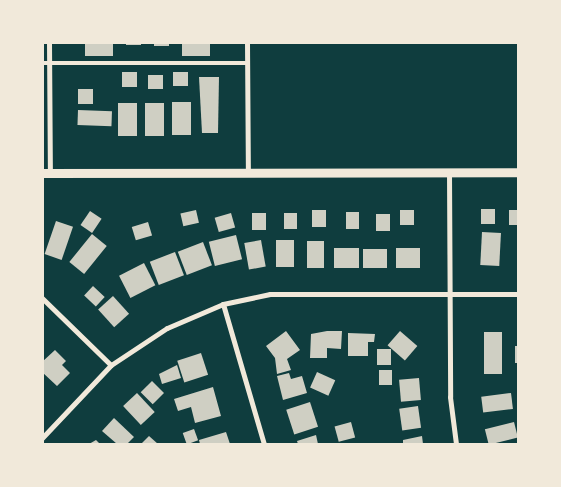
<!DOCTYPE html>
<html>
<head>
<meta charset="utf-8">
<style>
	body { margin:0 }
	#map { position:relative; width:561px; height:487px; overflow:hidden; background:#0f3d3e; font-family:"Titillium Web",sans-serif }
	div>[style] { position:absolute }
	.building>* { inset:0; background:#cfcfc3; transform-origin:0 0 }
	.service>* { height:4px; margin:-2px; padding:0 2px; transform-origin:2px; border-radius:2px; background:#f1e9da }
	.minor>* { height:5px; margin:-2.5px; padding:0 2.5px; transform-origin:2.5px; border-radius:2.5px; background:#f1e9da }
	.tertiary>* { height:9px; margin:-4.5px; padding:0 4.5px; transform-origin:4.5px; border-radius:4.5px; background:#f1e9da }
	span { translate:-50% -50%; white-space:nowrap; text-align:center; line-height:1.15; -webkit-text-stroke:4.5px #f1e9da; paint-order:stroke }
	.frame { position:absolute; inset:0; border:44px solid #f1e9da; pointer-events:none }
</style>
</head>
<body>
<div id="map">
	<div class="building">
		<div style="left:85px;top:42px;width:28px;height:14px"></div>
		<div style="left:126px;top:42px;width:15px;height:3px"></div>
		<div style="left:154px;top:42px;width:15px;height:4px"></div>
		<div style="left:182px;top:42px;width:28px;height:14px"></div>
		<div style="left:122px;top:72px;width:15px;height:15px"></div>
		<div style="left:173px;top:72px;width:15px;height:14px"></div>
		<div style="left:148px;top:75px;width:15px;height:14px"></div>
		<div style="clip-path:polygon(199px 77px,219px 77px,218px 133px,202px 133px)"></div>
		<div style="left:78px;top:89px;width:15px;height:15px"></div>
		<div style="left:172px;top:102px;width:19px;height:33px"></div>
		<div style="left:118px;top:103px;width:19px;height:33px"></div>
		<div style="left:145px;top:103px;width:19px;height:33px"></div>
		<div style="left:78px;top:110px;width:34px;height:15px;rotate:2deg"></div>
		<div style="left:481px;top:209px;width:14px;height:15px"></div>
		<div style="left:196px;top:210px;width:13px;height:16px;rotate:77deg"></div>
		<div style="left:312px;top:210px;width:14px;height:17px"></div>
		<div style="left:400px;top:210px;width:14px;height:15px"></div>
		<div style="left:509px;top:210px;width:9px;height:15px"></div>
		<div style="left:90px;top:211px;width:14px;height:17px;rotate:34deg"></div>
		<div style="left:346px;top:212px;width:13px;height:17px"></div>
		<div style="left:231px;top:213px;width:15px;height:17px;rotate:74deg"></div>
		<div style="left:252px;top:213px;width:14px;height:17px"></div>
		<div style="left:284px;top:213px;width:13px;height:16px"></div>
		<div style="left:376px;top:214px;width:14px;height:17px"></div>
		<div style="left:56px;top:221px;width:18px;height:35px;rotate:19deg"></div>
		<div style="left:148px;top:222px;width:14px;height:17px;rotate:73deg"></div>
		<div style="left:482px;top:232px;width:19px;height:33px;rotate:3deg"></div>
		<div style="left:92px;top:234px;width:19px;height:36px;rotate:39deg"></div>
		<div style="left:236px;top:235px;width:25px;height:28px;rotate:76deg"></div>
		<div style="left:261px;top:240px;width:27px;height:17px;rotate:80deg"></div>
		<div style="left:276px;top:240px;width:18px;height:27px"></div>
		<div style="left:307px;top:241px;width:17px;height:27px"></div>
		<div style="left:203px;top:242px;width:25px;height:27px;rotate:69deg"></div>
		<div style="left:334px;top:248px;width:25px;height:20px"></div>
		<div style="left:396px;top:248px;width:24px;height:20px"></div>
		<div style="left:363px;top:249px;width:24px;height:19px"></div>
		<div style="left:175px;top:252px;width:25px;height:27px;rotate:69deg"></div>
		<div style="left:144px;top:263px;width:25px;height:28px;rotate:63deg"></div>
		<div style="left:93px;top:286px;width:16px;height:13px;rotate:43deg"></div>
		<div style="left:113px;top:296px;width:24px;height:20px;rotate:48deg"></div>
		<div style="clip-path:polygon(286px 331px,300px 350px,287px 359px,291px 370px,277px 374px,275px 358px,266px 346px)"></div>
		<div style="clip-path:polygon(327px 331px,342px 331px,341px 349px,327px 348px,327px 358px,310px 358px,311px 334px)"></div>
		<div style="left:400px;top:331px;width:23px;height:19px;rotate:41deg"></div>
		<div style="left:484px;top:332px;width:18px;height:42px"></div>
		<div style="clip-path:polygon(348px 333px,375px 334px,374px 342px,368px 342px,368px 356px,348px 356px)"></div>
		<div style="left:515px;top:346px;width:3px;height:17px"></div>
		<div style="left:391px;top:349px;width:16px;height:14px;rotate:90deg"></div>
		<div style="clip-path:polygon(55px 350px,66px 361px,62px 365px,70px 373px,57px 386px,42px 372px,42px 362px)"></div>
		<div style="left:201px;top:353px;width:23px;height:25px;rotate:72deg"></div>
		<div style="clip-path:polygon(177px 365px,181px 378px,162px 384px,159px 374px)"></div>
		<div style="left:379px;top:370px;width:13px;height:15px"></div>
		<div style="left:317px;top:372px;width:20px;height:17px;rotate:24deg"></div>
		<div style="clip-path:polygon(289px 373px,291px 379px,302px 376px,307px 393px,283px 400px,277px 376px)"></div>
		<div style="left:419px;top:378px;width:22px;height:20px;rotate:85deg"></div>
		<div style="left:152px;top:381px;width:17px;height:16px;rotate:45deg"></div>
		<div style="clip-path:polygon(213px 387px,221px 416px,195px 423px,191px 407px,178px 411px,174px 399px)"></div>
		<div style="left:137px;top:393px;width:26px;height:19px;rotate:47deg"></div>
		<div style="left:511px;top:393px;width:16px;height:30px;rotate:83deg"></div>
		<div style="left:310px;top:402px;width:26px;height:25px;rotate:72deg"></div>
		<div style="left:418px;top:406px;width:22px;height:19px;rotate:82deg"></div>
		<div style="clip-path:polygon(114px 418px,134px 437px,127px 444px,117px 444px,102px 431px)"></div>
		<div style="left:351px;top:422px;width:16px;height:17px;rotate:75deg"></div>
		<div style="left:514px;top:422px;width:16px;height:30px;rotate:76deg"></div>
		<div style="left:194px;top:429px;width:12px;height:12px;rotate:70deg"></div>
		<div style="clip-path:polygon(226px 432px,230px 444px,200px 444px,199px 440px)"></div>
		<div style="clip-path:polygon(316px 435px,318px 444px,298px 444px,297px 441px)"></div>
		<div style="clip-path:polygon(149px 436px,158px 444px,141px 444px)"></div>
		<div style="clip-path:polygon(422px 436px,423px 444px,403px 444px,403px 440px)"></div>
		<div style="clip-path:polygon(96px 440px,100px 444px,89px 444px)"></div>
	</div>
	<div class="service">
		<div style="left:42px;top:63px;width:205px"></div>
	</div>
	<div class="minor">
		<div style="left:49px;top:42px;width:131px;rotate:89.6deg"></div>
		<div style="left:247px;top:42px;width:129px;rotate:89.6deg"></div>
		<div style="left:449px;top:172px;width:225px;rotate:89.7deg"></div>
		<div style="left:450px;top:397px;width:47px;rotate:82.7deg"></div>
		<div style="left:42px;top:298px;width:96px;rotate:44.2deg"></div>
		<div style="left:223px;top:304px;width:146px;rotate:73.7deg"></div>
		<div style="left:42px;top:438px;width:100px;rotate:-46.6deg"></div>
		<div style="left:111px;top:365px;width:67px;rotate:-33.5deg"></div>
		<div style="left:167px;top:328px;width:61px;rotate:-23.2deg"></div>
		<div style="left:223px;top:304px;width:48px;rotate:-12deg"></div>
		<div style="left:270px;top:294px;width:248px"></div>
	</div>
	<div class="tertiary">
		<div style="left:42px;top:173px;width:476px;rotate:-0.1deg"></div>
	</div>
	<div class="frame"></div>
</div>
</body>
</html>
